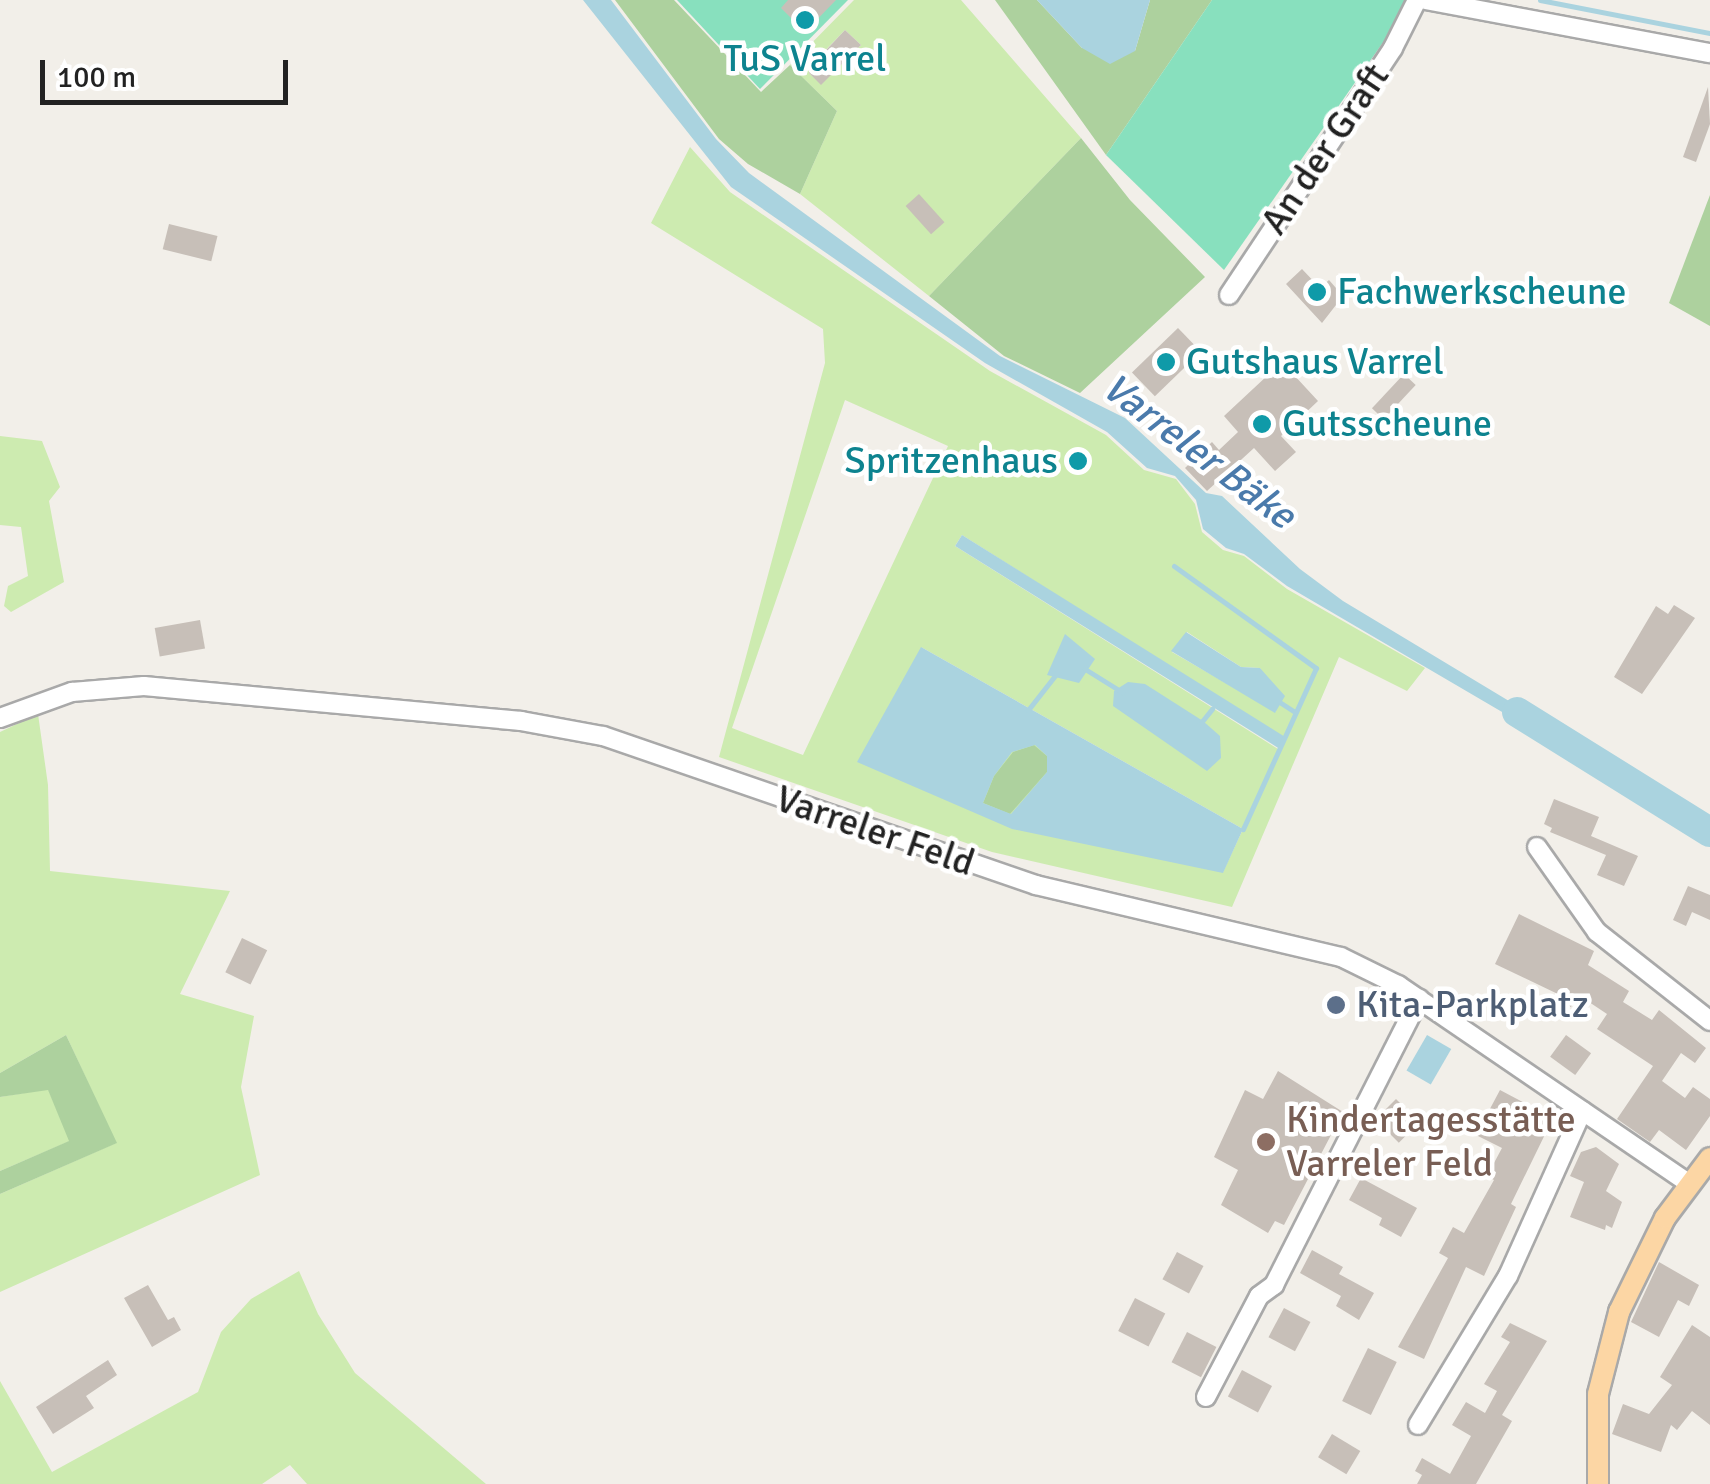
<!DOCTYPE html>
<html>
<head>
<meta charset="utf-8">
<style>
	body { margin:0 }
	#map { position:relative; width:1710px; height:1484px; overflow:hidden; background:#f2efe9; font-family:Signika,sans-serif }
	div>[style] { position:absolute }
	.grass>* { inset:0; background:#cdebb0 }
	.forest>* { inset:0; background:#add19e }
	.pitch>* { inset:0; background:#88e0be }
	.water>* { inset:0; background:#aad3df; transform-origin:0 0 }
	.stream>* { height:5px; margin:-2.5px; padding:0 2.5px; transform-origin:2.5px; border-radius:2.5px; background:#aad3df }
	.river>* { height:30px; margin:-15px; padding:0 15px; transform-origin:15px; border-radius:15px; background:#aad3df }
	.building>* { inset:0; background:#c7bfb8; transform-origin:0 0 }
	.roads { filter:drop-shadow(2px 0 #a9a9a9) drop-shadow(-2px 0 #a9a9a9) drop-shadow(0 2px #a9a9a9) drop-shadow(0 -2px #a9a9a9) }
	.minor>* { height:18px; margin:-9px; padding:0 9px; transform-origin:9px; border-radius:9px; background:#fff }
	.major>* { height:20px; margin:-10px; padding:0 10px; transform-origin:10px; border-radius:10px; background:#fcd6a4 }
	.dots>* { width:28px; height:28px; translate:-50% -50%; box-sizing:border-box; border:5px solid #fff; border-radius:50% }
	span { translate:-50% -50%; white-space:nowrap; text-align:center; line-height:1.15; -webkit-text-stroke:9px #fff; paint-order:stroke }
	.culture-label { font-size:38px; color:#0d838f }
	.left { translate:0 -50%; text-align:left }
	.right { translate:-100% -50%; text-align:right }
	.street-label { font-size:38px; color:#222 }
	.service-label { font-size:38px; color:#4e5e75 }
	.education-label { font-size:38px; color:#785e54 }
	.water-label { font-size:40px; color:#4a7aab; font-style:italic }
	.scale { position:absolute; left:40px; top:60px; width:248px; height:45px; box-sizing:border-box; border:5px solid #222; border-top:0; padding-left:12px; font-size:30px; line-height:35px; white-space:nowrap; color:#222; -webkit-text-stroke:8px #fff; paint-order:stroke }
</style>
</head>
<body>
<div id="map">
	<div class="grass">
		<div style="clip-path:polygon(evenodd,854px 0,961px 0,1081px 138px,929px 296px,800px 194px,837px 111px,790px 65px,854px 0,845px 30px,861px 45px,821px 84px,809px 73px,811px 65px,845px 30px)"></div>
		<div style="clip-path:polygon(evenodd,690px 147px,730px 192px,990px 371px,1106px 435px,1144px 470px,1176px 479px,1195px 504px,1202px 532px,1223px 550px,1244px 556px,1287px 589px,1425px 668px,1407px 691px,1339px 657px,1232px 907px,992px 852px,719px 757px,825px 363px,823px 329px,651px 223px,690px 147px,845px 400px,948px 446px,803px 755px,732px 728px,845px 400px,690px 147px,962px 535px,1283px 739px,1278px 749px,955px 546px,962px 535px,690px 147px,1187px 632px,1241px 667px,1260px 668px,1276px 712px,1172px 652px,1187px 632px,690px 147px,921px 647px,1243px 829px,1223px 872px,921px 647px)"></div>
		<div style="clip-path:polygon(0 436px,42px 441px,60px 487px,49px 501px,64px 582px,11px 612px,4px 606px,8px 586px,28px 576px,21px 527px,0 525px)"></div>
		<div style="clip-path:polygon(38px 714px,48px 785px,50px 871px,230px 891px,180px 994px,254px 1016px,241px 1087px,260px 1175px,0 1292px,0 1194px,116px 1143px,66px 1035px,0 1073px,0 732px)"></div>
		<div style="clip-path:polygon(48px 1089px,70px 1141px,0 1171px,0 1097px)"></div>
		<div style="clip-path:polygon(299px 1271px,318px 1314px,355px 1373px,486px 1484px,307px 1484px,290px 1465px,262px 1484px,0 1484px,0 1381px,52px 1472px,198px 1392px,221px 1332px,251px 1299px)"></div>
	</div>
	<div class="forest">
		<div style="clip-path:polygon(615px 0,674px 0,761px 92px,790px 65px,837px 111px,800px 194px,748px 164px,719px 139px)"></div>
		<div style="clip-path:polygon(995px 0,1037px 0,1082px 48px,1135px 51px,1150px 0,1212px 0,1106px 155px)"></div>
		<div style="clip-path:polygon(1081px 138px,1130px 200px,1205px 277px,1080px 393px,1004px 356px,929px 296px)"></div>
		<div style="clip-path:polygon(1710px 195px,1710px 326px,1669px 303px)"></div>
		<div style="clip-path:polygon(1034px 745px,1047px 756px,1047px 772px,1010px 814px,983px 803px,994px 776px,1013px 752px)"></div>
		<div style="clip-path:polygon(66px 1035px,117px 1143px,0 1194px,0 1171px,69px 1141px,48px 1090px,0 1097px,0 1073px)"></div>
	</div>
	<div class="pitch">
		<div style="clip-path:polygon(677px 0,848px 0,760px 89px)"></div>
		<div style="clip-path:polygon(1212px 0,1405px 0,1384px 41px,1224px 270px,1106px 155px)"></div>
	</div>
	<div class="water">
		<div style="clip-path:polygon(583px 0,611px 0,716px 139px,749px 173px,1000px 356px,1125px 418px,1206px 493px,1222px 496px,1300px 569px,1343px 601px,1544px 722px,1551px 733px,1538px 733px,1287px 586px,1244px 554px,1226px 548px,1203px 529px,1196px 500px,1175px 476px,1147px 468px,1107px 432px,985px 363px,731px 187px)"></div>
		<div style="clip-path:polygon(1037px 0,1150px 0,1135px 51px,1110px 64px,1082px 48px)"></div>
		<div style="left:962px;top:535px;width:381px;height:13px;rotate:32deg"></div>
		<div style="clip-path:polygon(1186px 632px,1241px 667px,1260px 668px,1285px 696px,1275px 713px,1171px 651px)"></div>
		<div style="clip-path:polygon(1065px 634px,1095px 659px,1079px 683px,1047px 675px)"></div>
		<div style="clip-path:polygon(evenodd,921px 647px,1243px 829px,1223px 873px,1012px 829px,857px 762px,921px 647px,1035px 745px,1047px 756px,1047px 772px,1011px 814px,983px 803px,994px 776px,1012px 752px,1035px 745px)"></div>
		<div style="clip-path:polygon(1128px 682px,1145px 684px,1203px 721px,1220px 736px,1221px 758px,1207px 771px,1113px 706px,1114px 691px)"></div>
		<div style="left:1427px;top:1035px;width:28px;height:41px;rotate:30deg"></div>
	</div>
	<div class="stream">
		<div style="left:1540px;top:0;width:173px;rotate:11deg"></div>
		<div style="left:1174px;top:566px;width:175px;rotate:35.7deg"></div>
		<div style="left:1316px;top:668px;width:177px;rotate:114.4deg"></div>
		<div style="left:1085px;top:669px;width:44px;rotate:31.9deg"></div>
		<div style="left:1281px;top:703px;width:17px;rotate:33deg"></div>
		<div style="left:1028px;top:710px;width:47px;rotate:-51.9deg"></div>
		<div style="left:1199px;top:725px;width:21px;rotate:-51deg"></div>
	</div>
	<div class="river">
		<div style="left:1517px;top:712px;width:227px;rotate:31.9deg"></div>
	</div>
	<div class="building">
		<div style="clip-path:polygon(788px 0,836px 0,805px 32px,781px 8px)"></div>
		<div style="clip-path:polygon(845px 30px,861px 45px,821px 85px,809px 73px,811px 66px)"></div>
		<div style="clip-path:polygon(1708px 87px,1710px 124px,1696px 162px,1683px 157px)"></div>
		<div style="left:919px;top:194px;width:38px;height:18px;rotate:48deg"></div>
		<div style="left:169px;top:224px;width:50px;height:26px;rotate:14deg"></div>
		<div style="clip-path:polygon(1302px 269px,1320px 288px,1329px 280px,1343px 296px,1322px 323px,1286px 284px)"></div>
		<div style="left:1178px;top:328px;width:33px;height:64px;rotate:46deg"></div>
		<div style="clip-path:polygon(1282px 362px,1318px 401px,1281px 436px,1296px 452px,1275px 471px,1254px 448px,1207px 491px,1185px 468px,1212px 442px,1219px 450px,1238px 432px,1224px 416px)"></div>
		<div style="left:1404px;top:374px;width:16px;height:47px;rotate:43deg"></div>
		<div style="clip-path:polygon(1674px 605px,1695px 618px,1642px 694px,1614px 677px,1656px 606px,1668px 614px)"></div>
		<div style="left:200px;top:620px;width:29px;height:46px;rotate:80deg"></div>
		<div style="clip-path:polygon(1554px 799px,1599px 817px,1591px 836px,1638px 856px,1624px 886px,1597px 875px,1606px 855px,1550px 832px,1552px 828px,1544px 824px)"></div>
		<div style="clip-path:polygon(1688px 886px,1710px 895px,1710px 920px,1692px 912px,1686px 926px,1673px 920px)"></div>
		<div style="clip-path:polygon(1519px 914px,1594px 951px,1588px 965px,1629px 991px,1623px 1002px,1652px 1020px,1659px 1010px,1706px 1048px,1695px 1063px,1681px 1053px,1662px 1081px,1685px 1098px,1693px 1087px,1710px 1099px,1710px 1116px,1686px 1150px,1659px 1130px,1650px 1142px,1617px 1119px,1653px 1066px,1597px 1029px,1607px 1014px,1577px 994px,1571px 1007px,1560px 1001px,1562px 996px,1495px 964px)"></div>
		<div style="left:242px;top:938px;width:28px;height:38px;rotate:26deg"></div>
		<div style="left:1566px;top:1035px;width:31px;height:27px;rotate:36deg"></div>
		<div style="clip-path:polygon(1278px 1071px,1343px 1112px,1284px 1225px,1275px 1221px,1268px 1233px,1221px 1205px,1238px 1170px,1214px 1157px,1245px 1090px,1263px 1099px)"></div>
		<div style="clip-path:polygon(1500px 1090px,1553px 1118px,1511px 1204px,1516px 1207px,1484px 1276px,1466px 1267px,1424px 1359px,1398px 1347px,1448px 1258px,1439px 1253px,1453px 1227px,1464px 1233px,1494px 1180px,1487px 1176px,1502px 1148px,1476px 1135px)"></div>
		<div style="left:1396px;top:1099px;width:33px;height:29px;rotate:45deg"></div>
		<div style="clip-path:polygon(1596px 1147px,1619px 1164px,1606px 1191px,1622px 1202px,1612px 1228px,1606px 1225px,1605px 1230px,1570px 1217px,1584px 1182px,1570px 1176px,1581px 1152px)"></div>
		<div style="clip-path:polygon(1361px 1178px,1417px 1208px,1401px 1237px,1379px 1225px,1382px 1218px,1349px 1200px)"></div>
		<div style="clip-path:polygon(1312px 1250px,1343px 1267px,1339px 1274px,1374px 1293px,1359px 1320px,1336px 1306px,1341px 1296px,1300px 1273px)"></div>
		<div style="left:1177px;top:1252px;width:30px;height:31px;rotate:28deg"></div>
		<div style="clip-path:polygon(1659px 1262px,1699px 1285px,1689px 1306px,1678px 1300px,1659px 1337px,1631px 1322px)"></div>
		<div style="clip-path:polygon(148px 1285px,168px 1320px,174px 1317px,181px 1330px,152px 1347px,124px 1298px)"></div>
		<div style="left:1135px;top:1298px;width:34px;height:37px;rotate:27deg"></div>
		<div style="left:1284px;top:1308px;width:30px;height:33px;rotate:28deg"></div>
		<div style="clip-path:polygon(1510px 1323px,1547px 1341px,1502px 1415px,1512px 1421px,1476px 1484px,1417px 1484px,1422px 1475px,1415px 1471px,1422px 1458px,1450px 1474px,1471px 1436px,1452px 1425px,1466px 1402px,1485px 1413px,1497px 1391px,1484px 1384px,1510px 1342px,1501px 1337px)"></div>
		<div style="clip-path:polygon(1692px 1325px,1710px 1337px,1710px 1425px,1692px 1411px,1677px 1430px,1671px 1425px,1661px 1452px,1612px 1434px,1623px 1404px,1649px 1414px,1672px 1385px,1660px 1377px)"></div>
		<div style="left:1187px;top:1332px;width:33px;height:34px;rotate:27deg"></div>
		<div style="left:1368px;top:1348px;width:32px;height:59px;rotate:26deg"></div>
		<div style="clip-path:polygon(108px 1360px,117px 1375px,86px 1396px,94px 1408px,53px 1434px,36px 1407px)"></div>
		<div style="left:1242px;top:1370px;width:34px;height:30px;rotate:28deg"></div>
		<div style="left:1332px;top:1434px;width:33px;height:27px;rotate:31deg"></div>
	</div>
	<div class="roads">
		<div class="minor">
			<div style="left:1426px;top:0;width:289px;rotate:10.6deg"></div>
			<div style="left:1229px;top:295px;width:296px;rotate:-56.4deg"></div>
			<div style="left:1393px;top:48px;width:54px;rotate:-63.4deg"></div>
			<div style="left:0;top:718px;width:77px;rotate:-19.9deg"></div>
			<div style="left:72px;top:692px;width:72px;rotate:-4.8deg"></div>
			<div style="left:144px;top:686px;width:379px;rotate:5.3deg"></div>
			<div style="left:521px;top:721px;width:83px;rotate:10.4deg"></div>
			<div style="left:603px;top:736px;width:458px;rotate:19deg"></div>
			<div style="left:1036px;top:885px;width:313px;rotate:13.3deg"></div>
			<div style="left:1341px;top:957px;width:64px;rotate:26.2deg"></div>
			<div style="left:1398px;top:985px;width:351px;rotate:34.3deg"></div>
			<div style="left:1537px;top:847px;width:104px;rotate:54.8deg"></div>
			<div style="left:1597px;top:932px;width:144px;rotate:38.2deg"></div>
			<div style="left:1206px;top:1397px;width:114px;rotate:-62.3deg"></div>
			<div style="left:1259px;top:1296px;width:19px;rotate:-36deg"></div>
			<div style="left:1274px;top:1285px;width:321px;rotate:-63.1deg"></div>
			<div style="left:1418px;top:1425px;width:174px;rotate:-58.9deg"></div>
			<div style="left:1508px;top:1276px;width:181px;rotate:-65.8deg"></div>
		</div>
		<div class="major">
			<div style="left:1598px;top:1484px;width:90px;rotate:-90deg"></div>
			<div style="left:1598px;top:1394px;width:85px;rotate:-75.6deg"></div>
			<div style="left:1619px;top:1312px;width:105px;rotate:-63.9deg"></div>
			<div style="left:1665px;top:1218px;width:75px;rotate:-53.1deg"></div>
		</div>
	</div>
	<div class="dots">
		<div style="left:805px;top:20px;background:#0f9aa8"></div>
		<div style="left:1317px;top:292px;background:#0f9aa8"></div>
		<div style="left:1166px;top:362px;background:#0f9aa8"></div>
		<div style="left:1262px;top:424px;background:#0f9aa8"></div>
		<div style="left:1078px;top:461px;background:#0f9aa8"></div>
		<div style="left:1336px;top:1005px;background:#5c6f8a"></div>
		<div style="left:1266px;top:1142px;background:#8d6e63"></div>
	</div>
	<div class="culture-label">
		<span style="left:805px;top:59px">TuS Varrel</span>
		<span class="left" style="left:1337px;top:292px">Fachwerkscheune</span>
		<span class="left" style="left:1186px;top:362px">Gutshaus Varrel</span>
		<span class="left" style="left:1282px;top:424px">Gutsscheune</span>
		<span class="right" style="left:1058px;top:461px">Spritzenhaus</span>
	</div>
	<div class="street-label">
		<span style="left:1325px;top:149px;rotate:-56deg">An der Graft</span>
		<span style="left:875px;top:831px;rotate:19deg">Varreler Feld</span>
	</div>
	<div class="service-label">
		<span class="left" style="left:1356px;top:1005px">Kita-Parkplatz</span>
	</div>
	<div class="education-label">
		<span class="left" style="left:1286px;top:1142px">Kindertagesstätte<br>Varreler Feld</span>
	</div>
	<div class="water-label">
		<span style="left:1199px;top:451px;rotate:37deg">Varreler Bäke</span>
	</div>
	<div class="scale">100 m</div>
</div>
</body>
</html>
